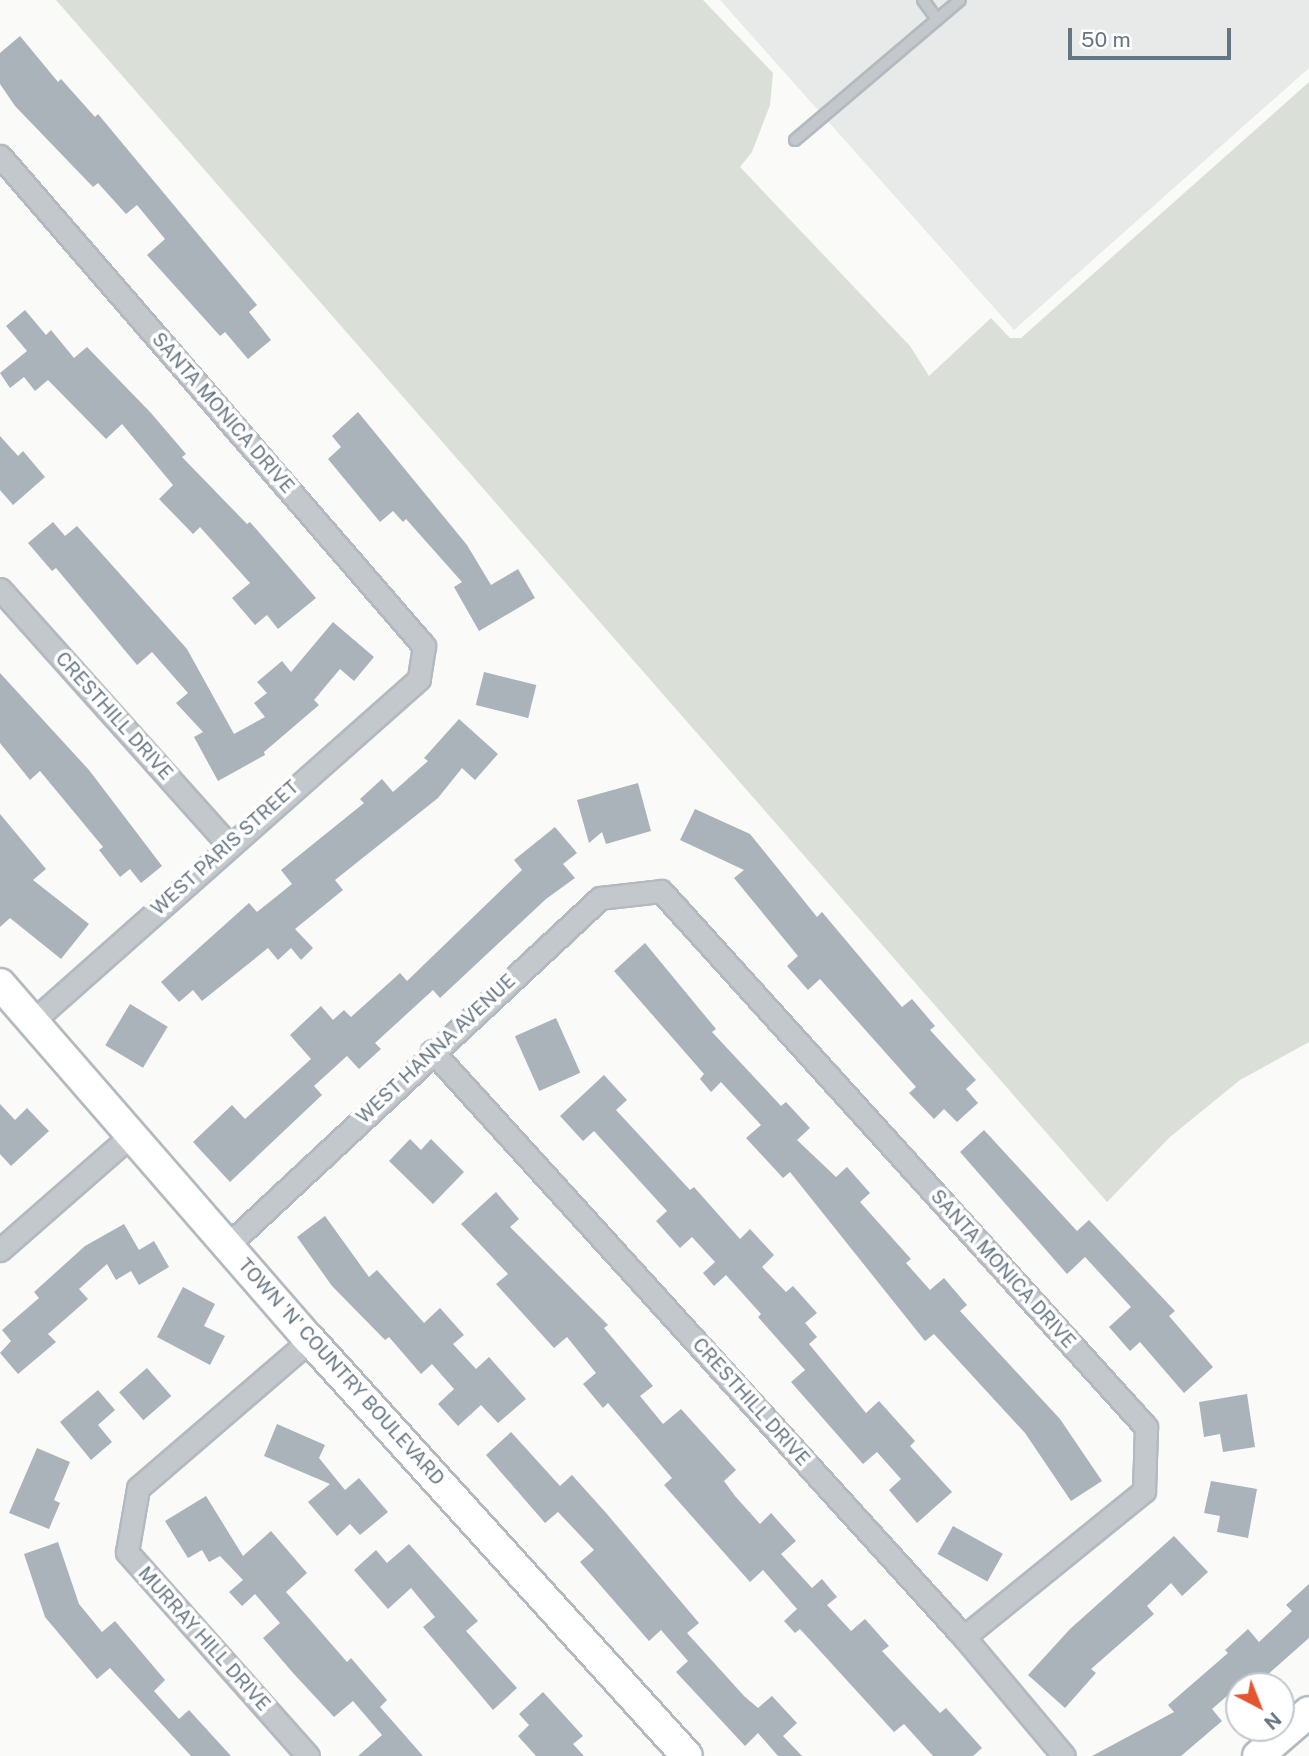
<!DOCTYPE html>
<html>
<head>
<meta charset="utf-8">
<style>
	body { margin:0 }
	#map { position:relative; width:1309px; height:1756px; overflow:hidden; background:#fafaf8; font-family:"Public Sans",sans-serif }
	div>[style] { position:absolute }
	.built>* { inset:0; background:#e8e9e9 }
	.green>* { inset:0; background:#dadfd7 }
	.building>* { inset:0; background:#aab3b9; transform-origin:0 0 }
	.roads { filter:drop-shadow(2px 0 #b3babf) drop-shadow(-2px 0 #b3babf) drop-shadow(0 2px #b3babf) drop-shadow(0 -2px #b3babf) }
	.lane>* { height:10px; margin:-5px; padding:0 5px; transform-origin:5px; border-radius:5px; background:#c3c8cc }
	.street>* { height:21px; margin:-10.5px; padding:0 10.5px; transform-origin:10.5px; border-radius:10.5px; background:#c3c8cc }
	.secondary>* { height:30px; margin:-15px; padding:0 15px; transform-origin:15px; border-radius:15px; background:#fff }
	span { translate:-50% -50%; white-space:nowrap; text-align:center; line-height:1.15; -webkit-text-stroke:7px #fff; paint-order:stroke }
	.street-label { font-size:19px; color:#657683 }
	.north { position:absolute; left:1225px; top:1672px; width:70px; height:70px; box-sizing:border-box; background:#fff; border:2px solid #c1c8cd; border-radius:50%; rotate:138deg; font-size:19px; font-weight:700; line-height:28px; text-align:center; color:#657683 }
	.north::after { content:''; display:block; margin:auto; width:24px; height:32px; background:#e4572e; clip-path:polygon(50% 0,100% 100%,50% 72%,0 100%) }
	.scale { position:absolute; left:1068px; top:28px; width:163px; height:32px; box-sizing:border-box; border:4px solid #657683; border-top:0; padding-left:9px; font-size:21px; line-height:24px; white-space:nowrap; color:#657683; -webkit-text-stroke:5px #fff; paint-order:stroke }
</style>
</head>
<body>
<div id="map">
	<div class="built">
		<div style="clip-path:polygon(720px 0,1309px 0,1309px 68px,1014px 330px)"></div>
	</div>
	<div class="green">
		<div style="clip-path:polygon(56px 0,703px 0,773px 73px,770px 105px,752px 152px,740px 167px,910px 346px,929px 376px,991px 318px,1010px 338px,1021px 338px,1309px 82px,1309px 1042px,1240px 1080px,1170px 1137px,1107px 1202px)"></div>
	</div>
	<div class="building">
		<div style="clip-path:polygon(20px 36px,58px 82px,61px 79px,95px 117px,98px 114px,257px 305px,249px 312px,271px 340px,248px 359px,225px 332px,220px 336px,147px 255px,165px 239px,137px 205px,126px 214px,98px 183px,93px 187px,15px 106px,0 84px,0 53px)"></div>
		<div style="clip-path:polygon(25px 310px,46px 335px,51px 330px,74px 358px,87px 347px,151px 413px,186px 454px,182px 457px,247px 524px,250px 522px,316px 598px,278px 629px,267px 615px,255px 625px,232px 598px,250px 583px,200px 527px,193px 534px,159px 499px,173px 485px,122px 424px,106px 439px,48px 380px,35px 391px,24px 377px,10px 388px,0 373px,27px 351px,6px 326px)"></div>
		<div style="clip-path:polygon(358px 412px,467px 545px,491px 585px,518px 569px,535px 598px,479px 631px,454px 587px,462px 582px,406px 519px,403px 522px,393px 511px,380px 522px,328px 459px,341px 447px,332px 436px)"></div>
		<div style="clip-path:polygon(0 436px,18px 456px,23px 451px,45px 477px,13px 505px,0 490px)"></div>
		<div style="clip-path:polygon(53px 522px,65px 536px,77px 526px,187px 649px,234px 734px,265px 717px,254px 703px,267px 693px,257px 682px,282px 661px,291px 672px,333px 622px,374px 657px,354px 681px,340px 669px,314px 700px,319px 705px,264px 752px,265px 755px,218px 781px,194px 737px,203px 732px,176px 703px,188px 693px,152px 652px,137px 665px,56px 568px,52px 571px,28px 543px)"></div>
		<div style="left:484px;top:672px;width:54px;height:34px;rotate:14deg"></div>
		<div style="clip-path:polygon(0 673px,89px 770px,162px 866px,141px 883px,130px 869px,120px 877px,99px 850px,103px 847px,40px 771px,30px 780px,0 743px)"></div>
		<div style="clip-path:polygon(459px 719px,498px 754px,475px 780px,462px 768px,438px 798px,335px 880px,343px 890px,295px 929px,313px 948px,301px 960px,291px 948px,278px 960px,268px 948px,202px 1001px,193px 990px,179px 1002px,161px 982px,249px 903px,257px 912px,292px 884px,281px 870px,364px 803px,360px 799px,382px 779px,393px 792px,428px 761px,424px 758px)"></div>
		<div style="clip-path:polygon(638px 783px,651px 831px,606px 844px,602px 832px,589px 843px,577px 800px)"></div>
		<div style="clip-path:polygon(695px 809px,750px 834px,817px 917px,822px 912px,902px 1007px,912px 999px,935px 1026px,930px 1030px,976px 1080px,966px 1089px,978px 1103px,957px 1122px,944px 1109px,934px 1119px,909px 1093px,916px 1087px,820px 979px,808px 990px,787px 966px,798px 956px,734px 878px,744px 870px,680px 840px)"></div>
		<div style="clip-path:polygon(0 814px,46px 869px,33px 880px,89px 924px,61px 959px,10px 918px,0 927px)"></div>
		<div style="clip-path:polygon(555px 827px,577px 853px,563px 864px,575px 878px,546px 899px,440px 998px,433px 990px,375px 1043px,381px 1049px,359px 1069px,347px 1056px,314px 1086px,322px 1095px,230px 1182px,193px 1142px,232px 1105px,245px 1119px,311px 1059px,290px 1035px,321px 1006px,333px 1020px,344px 1010px,351px 1017px,400px 973px,407px 981px,522px 870px,514px 860px)"></div>
		<div style="clip-path:polygon(645px 943px,716px 1029px,712px 1032px,781px 1106px,786px 1102px,810px 1128px,797px 1140px,836px 1177px,847px 1167px,870px 1193px,860px 1202px,911px 1259px,906px 1263px,930px 1290px,944px 1278px,967px 1305px,960px 1311px,1060px 1419px,1102px 1481px,1071px 1501px,1025px 1433px,934px 1334px,925px 1341px,790px 1172px,783px 1178px,746px 1138px,761px 1125px,721px 1082px,711px 1092px,700px 1079px,704px 1074px,614px 971px)"></div>
		<div style="left:130px;top:1004px;width:44px;height:48px;rotate:31deg"></div>
		<div style="left:556px;top:1018px;width:60px;height:45px;rotate:66deg"></div>
		<div style="clip-path:polygon(604px 1075px,627px 1100px,616px 1110px,690px 1190px,694px 1187px,740px 1239px,750px 1229px,774px 1255px,762px 1267px,786px 1292px,793px 1286px,817px 1313px,805px 1323px,817px 1337px,809px 1344px,866px 1413px,879px 1401px,915px 1441px,910px 1446px,952px 1492px,917px 1523px,889px 1490px,901px 1479px,877px 1452px,863px 1464px,791px 1382px,805px 1370px,758px 1317px,761px 1314px,726px 1275px,714px 1286px,703px 1273px,715px 1262px,692px 1237px,680px 1248px,656px 1221px,667px 1211px,594px 1131px,583px 1141px,560px 1116px)"></div>
		<div style="clip-path:polygon(0 1104px,15px 1120px,27px 1108px,49px 1131px,11px 1166px,0 1154px)"></div>
		<div style="clip-path:polygon(984px 1130px,1077px 1231px,1089px 1220px,1175px 1311px,1169px 1316px,1213px 1367px,1184px 1393px,1140px 1342px,1130px 1351px,1109px 1327px,1131px 1307px,1085px 1257px,1067px 1274px,960px 1152px)"></div>
		<div style="clip-path:polygon(410px 1139px,421px 1150px,431px 1139px,464px 1172px,433px 1204px,389px 1161px)"></div>
		<div style="clip-path:polygon(496px 1192px,519px 1219px,510px 1227px,608px 1325px,604px 1328px,653px 1386px,640px 1396px,663px 1424px,681px 1409px,736px 1470px,724px 1481px,735px 1496px,760px 1524px,771px 1513px,796px 1541px,781px 1554px,812px 1588px,822px 1579px,837px 1597px,827px 1605px,851px 1631px,865px 1619px,889px 1646px,882px 1651px,940px 1713px,946px 1708px,982px 1748px,973px 1756px,933px 1756px,904px 1724px,894px 1732px,800px 1629px,795px 1633px,784px 1621px,797px 1609px,763px 1570px,750px 1582px,664px 1485px,672px 1478px,608px 1403px,603px 1408px,583px 1384px,596px 1373px,567px 1337px,554px 1348px,496px 1284px,508px 1274px,461px 1224px)"></div>
		<div style="clip-path:polygon(325px 1216px,369px 1277px,377px 1270px,424px 1323px,440px 1308px,464px 1335px,453px 1344px,476px 1369px,489px 1357px,526px 1399px,498px 1423px,481px 1405px,458px 1426px,438px 1404px,454px 1389px,432px 1364px,421px 1374px,389px 1337px,385px 1340px,332px 1286px,297px 1237px)"></div>
		<div style="clip-path:polygon(124px 1224px,139px 1250px,154px 1241px,169px 1267px,139px 1285px,131px 1271px,116px 1280px,107px 1264px,79px 1289px,88px 1299px,48px 1334px,56px 1342px,18px 1374px,0 1353px,11px 1341px,2px 1330px,39px 1298px,34px 1292px,85px 1246px)"></div>
		<div style="clip-path:polygon(183px 1287px,215px 1304px,204px 1326px,225px 1336px,210px 1365px,157px 1337px)"></div>
		<div style="left:147px;top:1368px;width:37px;height:37px;rotate:49deg"></div>
		<div style="clip-path:polygon(98px 1390px,115px 1410px,98px 1425px,112px 1442px,91px 1460px,60px 1422px)"></div>
		<div style="clip-path:polygon(1247px 1394px,1255px 1447px,1223px 1452px,1220px 1434px,1204px 1437px,1199px 1402px)"></div>
		<div style="clip-path:polygon(277px 1424px,325px 1445px,319px 1458px,345px 1490px,359px 1478px,388px 1512px,360px 1535px,350px 1524px,337px 1536px,308px 1502px,330px 1484px,264px 1456px)"></div>
		<div style="clip-path:polygon(511px 1432px,560px 1486px,572px 1475px,607px 1514px,699px 1623px,687px 1633px,744px 1696px,758px 1708px,772px 1696px,797px 1723px,783px 1736px,802px 1756px,778px 1756px,758px 1733px,745px 1746px,676px 1672px,688px 1661px,661px 1630px,649px 1641px,580px 1562px,594px 1550px,558px 1512px,545px 1523px,486px 1455px)"></div>
		<div style="clip-path:polygon(37px 1448px,70px 1462px,54px 1500px,60px 1503px,49px 1529px,9px 1513px)"></div>
		<div style="clip-path:polygon(1211px 1481px,1257px 1489px,1248px 1538px,1217px 1532px,1220px 1516px,1204px 1513px)"></div>
		<div style="clip-path:polygon(206px 1496px,243px 1556px,271px 1531px,307px 1573px,286px 1592px,347px 1662px,351px 1658px,387px 1700px,380px 1707px,423px 1756px,358px 1756px,382px 1735px,353px 1701px,334px 1717px,293px 1673px,263px 1638px,280px 1623px,255px 1594px,242px 1606px,229px 1592px,243px 1580px,220px 1556px,209px 1562px,202px 1550px,188px 1558px,165px 1521px)"></div>
		<div style="left:953px;top:1526px;width:57px;height:32px;rotate:29deg"></div>
		<div style="clip-path:polygon(1174px 1536px,1208px 1572px,1182px 1596px,1171px 1583px,1147px 1606px,1154px 1614px,1091px 1669px,1096px 1673px,1065px 1708px,1028px 1675px,1070px 1629px)"></div>
		<div style="clip-path:polygon(58px 1542px,79px 1604px,102px 1632px,115px 1621px,165px 1680px,154px 1691px,179px 1719px,189px 1710px,231px 1756px,191px 1756px,110px 1668px,97px 1679px,45px 1617px,24px 1554px)"></div>
		<div style="clip-path:polygon(409px 1544px,478px 1621px,466px 1631px,517px 1688px,493px 1710px,423px 1627px,435px 1617px,411px 1588px,388px 1609px,354px 1570px,376px 1550px,387px 1563px)"></div>
		<div style="clip-path:polygon(1309px 1584px,1309px 1638px,1256px 1685px,1249px 1677px,1212px 1709px,1222px 1721px,1181px 1756px,1092px 1756px,1174px 1712px,1168px 1705px,1228px 1653px,1225px 1650px,1248px 1629px,1259px 1642px,1292px 1611px,1286px 1605px)"></div>
		<div style="clip-path:polygon(543px 1692px,583px 1736px,573px 1744px,584px 1756px,536px 1756px,518px 1736px,529px 1725px,519px 1714px)"></div>
	</div>
	<div class="roads">
		<div class="lane">
			<div style="left:923px;top:0;width:24px;rotate:54deg"></div>
			<div style="left:795px;top:140px;width:216px;rotate:-40.3deg"></div>
		</div>
		<div class="street">
			<div style="left:0;top:156px;width:648px;rotate:49.13deg"></div>
			<div style="left:424px;top:646px;width:33px;rotate:99deg"></div>
			<div style="left:419px;top:679px;width:516px;rotate:138.46deg"></div>
			<div style="left:0;top:589px;width:342px;rotate:48.2deg"></div>
			<div style="left:432px;top:1051px;width:791px;rotate:47.77deg"></div>
			<div style="left:964px;top:1637px;width:155px;rotate:50deg"></div>
			<div style="left:229px;top:1244px;width:507px;rotate:-43deg"></div>
			<div style="left:600px;top:898px;width:61px;rotate:-6.5deg"></div>
			<div style="left:661px;top:891px;width:723px;rotate:47.86deg"></div>
			<div style="left:1146px;top:1427px;width:64px;rotate:91.8deg"></div>
			<div style="left:1144px;top:1491px;width:232px;rotate:141deg"></div>
			<div style="left:0;top:1250px;width:173px;rotate:-41.2deg"></div>
			<div style="left:308px;top:1756px;width:273px;rotate:-131.6deg"></div>
			<div style="left:127px;top:1552px;width:65px;rotate:-80.2deg"></div>
			<div style="left:138px;top:1488px;width:227px;rotate:-40.7deg"></div>
		</div>
		<div class="secondary">
			<div style="left:0;top:984px;width:472px;rotate:49deg"></div>
			<div style="left:310px;top:1340px;width:561px;rotate:47.82deg"></div>
			<div style="left:1258px;top:1756px;width:67px;rotate:-40.8deg"></div>
		</div>
	</div>
	<div class="street-label">
		<span style="left:223px;top:413px;rotate:49deg">SANTA MONICA DRIVE</span>
		<span style="left:114px;top:716px;rotate:48deg">CRESTHILL DRIVE</span>
		<span style="left:225px;top:848px;rotate:-42deg">WEST PARIS STREET</span>
		<span style="left:436px;top:1049px;rotate:-43deg">WEST HANNA AVENUE</span>
		<span style="left:1003px;top:1269px;rotate:48deg">SANTA MONICA DRIVE</span>
		<span style="left:341px;top:1372px;rotate:48deg">TOWN 'N' COUNTRY BOULEVARD</span>
		<span style="left:751px;top:1402px;rotate:48deg">CRESTHILL DRIVE</span>
		<span style="left:204px;top:1639px;rotate:48deg">MURRAY HILL DRIVE</span>
	</div>
	<div class="north">N</div>
	<div class="scale">50 m</div>
</div>
</body>
</html>
